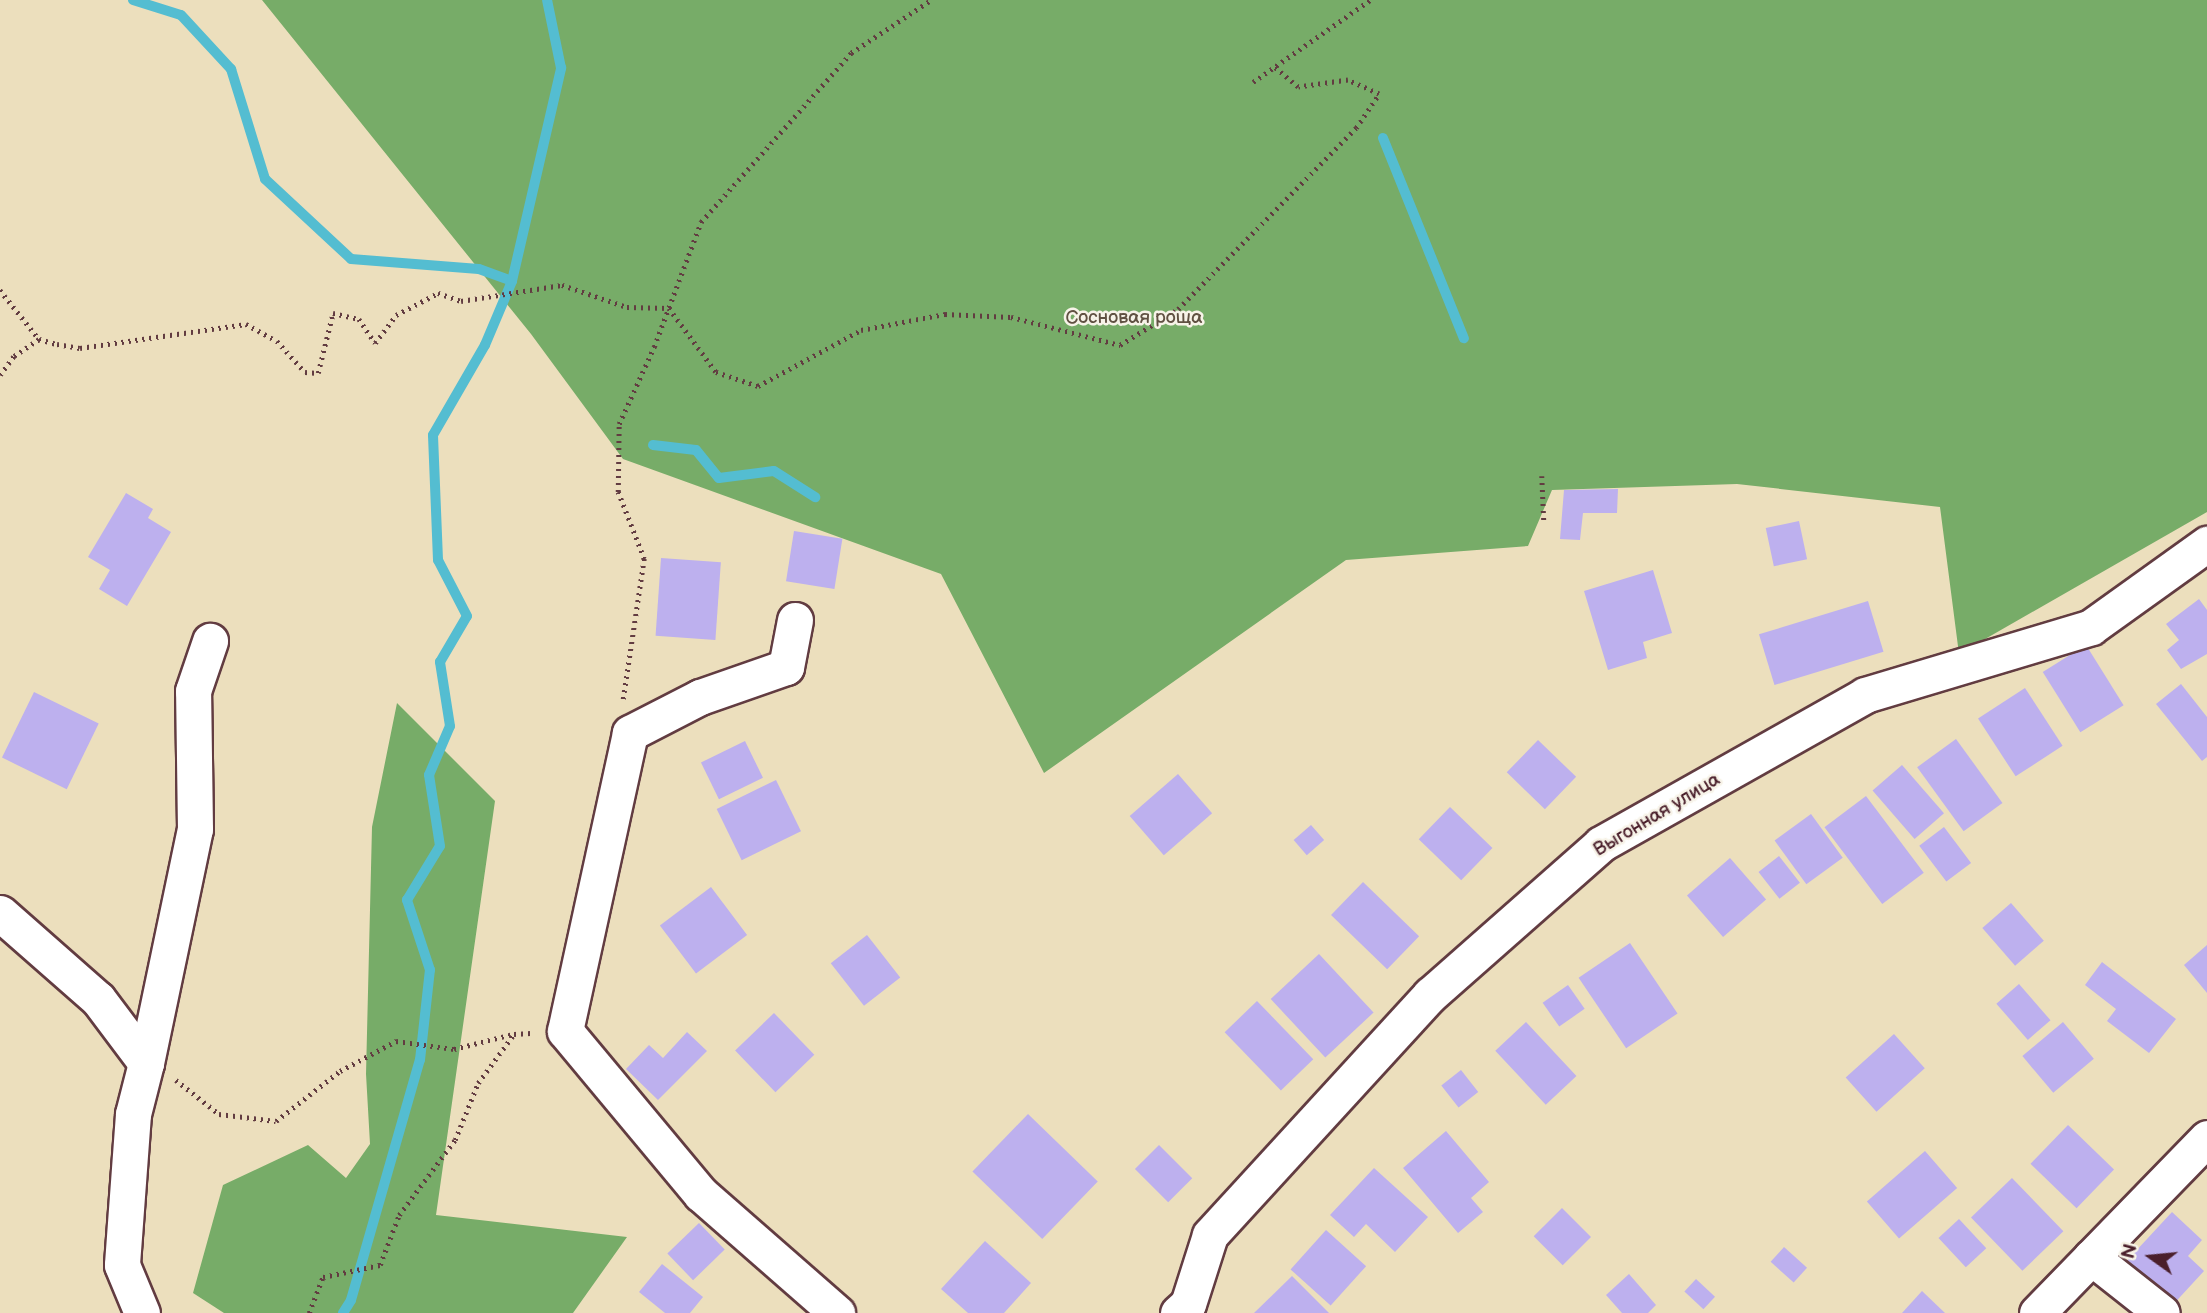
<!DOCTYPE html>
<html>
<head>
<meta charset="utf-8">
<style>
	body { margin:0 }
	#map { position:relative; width:2207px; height:1313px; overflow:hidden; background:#ecdfbd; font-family:"Balsamiq Sans",sans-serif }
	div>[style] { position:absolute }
	.forest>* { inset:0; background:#77ac68 }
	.stream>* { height:10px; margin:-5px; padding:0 5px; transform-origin:5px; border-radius:5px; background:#54bdd1 }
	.building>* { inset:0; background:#bdb0ee; transform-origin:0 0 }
	.path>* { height:4.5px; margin-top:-2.25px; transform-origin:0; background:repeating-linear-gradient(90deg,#623c41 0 2px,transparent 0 7px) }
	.roads { filter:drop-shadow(2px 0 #623c41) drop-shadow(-2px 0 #623c41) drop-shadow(0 2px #623c41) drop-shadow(0 -2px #623c41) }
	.minor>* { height:35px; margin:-17.5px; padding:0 17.5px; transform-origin:17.5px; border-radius:17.5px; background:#fff }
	span { translate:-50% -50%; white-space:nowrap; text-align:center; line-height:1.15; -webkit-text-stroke:5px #f7f3e8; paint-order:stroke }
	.park-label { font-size:19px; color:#605142 }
	.street-label { font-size:19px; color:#4a1f2b }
	.north { position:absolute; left:2116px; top:1222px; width:70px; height:70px; -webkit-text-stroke:5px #f7f3e8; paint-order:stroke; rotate:285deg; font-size:19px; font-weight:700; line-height:28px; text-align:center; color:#4a1f2b }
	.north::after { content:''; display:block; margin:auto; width:24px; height:32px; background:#4a1f2b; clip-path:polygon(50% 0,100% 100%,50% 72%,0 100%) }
</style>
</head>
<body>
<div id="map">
	<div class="forest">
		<div style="clip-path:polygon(262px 0,2207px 0,2207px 512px,1959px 654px,1940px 507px,1737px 484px,1552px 490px,1528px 546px,1346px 560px,1044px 773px,941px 574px,623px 459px,531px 334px)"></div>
		<div style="clip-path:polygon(397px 703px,495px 801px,436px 1215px,627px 1237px,573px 1313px,224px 1313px,193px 1293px,223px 1185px,308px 1145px,346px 1178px,370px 1144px,366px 1074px,372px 827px)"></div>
	</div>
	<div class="stream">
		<div style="left:133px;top:0;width:50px;rotate:17.4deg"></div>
		<div style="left:181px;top:15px;width:74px;rotate:47.2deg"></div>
		<div style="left:231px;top:69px;width:115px;rotate:72.8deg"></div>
		<div style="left:265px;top:179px;width:117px;rotate:42.9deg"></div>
		<div style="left:351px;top:259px;width:128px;rotate:4.5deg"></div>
		<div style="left:479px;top:269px;width:35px;rotate:20deg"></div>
		<div style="left:1383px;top:138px;width:216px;rotate:68deg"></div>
		<div style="left:653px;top:445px;width:43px;rotate:6.6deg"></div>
		<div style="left:696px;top:450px;width:36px;rotate:51deg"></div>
		<div style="left:719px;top:478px;width:55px;rotate:-7.3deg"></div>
		<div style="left:774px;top:471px;width:49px;rotate:32.4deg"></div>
		<div style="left:343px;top:1313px;width:15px;rotate:-58deg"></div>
		<div style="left:351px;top:1300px;width:250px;rotate:-74deg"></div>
		<div style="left:420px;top:1060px;width:91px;rotate:-83.7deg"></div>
		<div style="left:430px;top:970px;width:74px;rotate:-108.2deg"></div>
		<div style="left:407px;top:900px;width:63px;rotate:-58.6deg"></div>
		<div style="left:440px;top:846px;width:72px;rotate:-98.8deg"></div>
		<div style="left:429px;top:775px;width:53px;rotate:-66.8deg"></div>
		<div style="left:450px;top:726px;width:65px;rotate:-98.9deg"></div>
		<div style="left:440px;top:662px;width:53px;rotate:-59.6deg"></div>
		<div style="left:467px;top:616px;width:63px;rotate:-117.4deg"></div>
		<div style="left:438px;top:560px;width:125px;rotate:-92.3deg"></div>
		<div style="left:433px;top:435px;width:104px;rotate:-60deg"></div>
		<div style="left:485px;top:345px;width:69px;rotate:-67.1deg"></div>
		<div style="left:512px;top:281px;width:219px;rotate:-77deg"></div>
		<div style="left:561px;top:68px;width:69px;rotate:-101.6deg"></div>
	</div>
	<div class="building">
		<div style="clip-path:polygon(1618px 489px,1617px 513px,1583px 513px,1580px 540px,1560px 539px,1564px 490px)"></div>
		<div style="clip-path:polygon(126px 493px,153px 509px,148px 518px,171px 532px,127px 606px,99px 589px,110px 570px,88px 557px)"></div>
		<div style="left:1799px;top:521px;width:39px;height:34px;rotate:78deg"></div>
		<div style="left:794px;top:531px;width:49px;height:51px;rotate:9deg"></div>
		<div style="left:661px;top:558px;width:60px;height:78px;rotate:4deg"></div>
		<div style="clip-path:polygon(1653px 570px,1672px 633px,1643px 642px,1647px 658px,1608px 670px,1584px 591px)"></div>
		<div style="clip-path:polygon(2199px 599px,2207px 610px,2207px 654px,2181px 669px,2167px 650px,2179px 640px,2166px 624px)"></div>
		<div style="left:1868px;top:601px;width:53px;height:114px;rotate:73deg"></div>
		<div style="left:2086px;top:645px;width:71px;height:51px;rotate:58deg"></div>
		<div style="clip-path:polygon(2181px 684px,2207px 717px,2207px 757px,2202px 761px,2156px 704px)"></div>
		<div style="left:2025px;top:688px;width:69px;height:56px;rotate:57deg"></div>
		<div style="left:34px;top:692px;width:72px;height:73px;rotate:26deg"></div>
		<div style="left:1956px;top:739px;width:79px;height:48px;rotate:54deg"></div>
		<div style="left:1538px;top:740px;width:53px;height:45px;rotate:44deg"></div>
		<div style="left:745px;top:741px;width:41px;height:49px;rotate:64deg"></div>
		<div style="left:1902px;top:765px;width:64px;height:39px;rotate:49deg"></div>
		<div style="left:1178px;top:774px;width:52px;height:64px;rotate:49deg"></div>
		<div style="left:776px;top:780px;width:57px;height:66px;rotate:64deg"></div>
		<div style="left:1866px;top:796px;width:96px;height:52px;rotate:53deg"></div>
		<div style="left:1450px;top:807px;width:59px;height:45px;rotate:44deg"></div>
		<div style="left:1811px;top:814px;width:54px;height:45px;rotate:54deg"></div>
		<div style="left:1311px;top:825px;width:20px;height:23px;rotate:49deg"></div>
		<div style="left:1944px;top:827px;width:45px;height:31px;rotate:53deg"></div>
		<div style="left:1779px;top:856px;width:34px;height:26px;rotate:52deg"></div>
		<div style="left:1730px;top:858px;width:55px;height:57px;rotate:49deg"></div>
		<div style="left:1363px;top:882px;width:78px;height:46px;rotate:44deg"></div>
		<div style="left:711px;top:887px;width:60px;height:64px;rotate:53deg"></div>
		<div style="left:2011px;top:903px;width:50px;height:38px;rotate:49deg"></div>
		<div style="left:867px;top:935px;width:54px;height:46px;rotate:52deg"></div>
		<div style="left:1630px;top:943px;width:85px;height:62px;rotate:56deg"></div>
		<div style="clip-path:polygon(2207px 945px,2207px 993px,2184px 965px)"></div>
		<div style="left:1319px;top:954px;width:80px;height:66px;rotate:47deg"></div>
		<div style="clip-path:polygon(2102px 962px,2176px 1019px,2149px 1053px,2107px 1021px,2116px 1009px,2085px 985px)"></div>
		<div style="left:2019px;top:984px;width:48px;height:30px;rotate:49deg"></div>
		<div style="left:1568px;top:985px;width:29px;height:31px;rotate:55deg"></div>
		<div style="left:1257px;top:1001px;width:81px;height:45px;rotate:46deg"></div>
		<div style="left:774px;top:1013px;width:58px;height:54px;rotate:46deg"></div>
		<div style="left:1526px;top:1022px;width:74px;height:42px;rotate:47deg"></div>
		<div style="left:2063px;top:1022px;width:48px;height:53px;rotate:50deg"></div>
		<div style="clip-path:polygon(687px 1032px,707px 1051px,658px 1100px,626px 1069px,649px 1045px,663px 1058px)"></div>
		<div style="left:1894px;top:1034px;width:46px;height:65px;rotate:48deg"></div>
		<div style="left:1461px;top:1070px;width:28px;height:25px;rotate:52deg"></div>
		<div style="left:1028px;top:1114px;width:97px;height:80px;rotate:44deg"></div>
		<div style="left:2068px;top:1125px;width:64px;height:54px;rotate:44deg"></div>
		<div style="clip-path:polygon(1446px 1131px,1489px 1182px,1471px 1198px,1483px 1212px,1458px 1233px,1403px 1168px)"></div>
		<div style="left:1159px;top:1145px;width:47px;height:34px;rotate:45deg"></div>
		<div style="left:1925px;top:1151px;width:49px;height:77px;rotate:49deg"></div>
		<div style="clip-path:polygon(1374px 1168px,1428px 1217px,1395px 1252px,1366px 1224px,1354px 1237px,1330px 1215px)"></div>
		<div style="left:2012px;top:1178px;width:74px;height:57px;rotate:46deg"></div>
		<div style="left:1562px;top:1208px;width:41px;height:40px;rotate:45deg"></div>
		<div style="clip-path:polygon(2172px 1212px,2202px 1240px,2188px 1256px,2204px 1271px,2169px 1309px,2122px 1266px)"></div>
		<div style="left:1959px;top:1219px;width:40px;height:28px;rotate:47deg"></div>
		<div style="left:699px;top:1223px;width:37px;height:44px;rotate:46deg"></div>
		<div style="left:1326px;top:1230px;width:54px;height:53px;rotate:42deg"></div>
		<div style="clip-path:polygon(985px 1241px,1031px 1283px,1004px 1313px,968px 1313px,941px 1289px)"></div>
		<div style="left:1784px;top:1247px;width:31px;height:20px;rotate:42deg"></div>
		<div style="clip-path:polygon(662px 1264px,703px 1297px,690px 1313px,665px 1313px,639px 1292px)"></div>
		<div style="clip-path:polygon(1629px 1274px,1656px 1305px,1648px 1313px,1622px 1313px,1606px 1295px)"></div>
		<div style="clip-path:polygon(1292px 1276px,1329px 1313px,1254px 1313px)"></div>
		<div style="left:1696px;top:1279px;width:26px;height:17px;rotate:43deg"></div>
		<div style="clip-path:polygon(1922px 1291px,1945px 1313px,1902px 1313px)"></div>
	</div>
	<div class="path">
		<div style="left:1253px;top:82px;width:143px;rotate:-35deg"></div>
		<div style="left:0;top:290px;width:63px;rotate:51.5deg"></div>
		<div style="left:39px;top:339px;width:19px;rotate:16deg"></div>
		<div style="left:57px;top:344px;width:23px;rotate:10deg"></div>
		<div style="left:80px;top:348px;width:168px;rotate:-8.2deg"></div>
		<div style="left:246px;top:324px;width:35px;rotate:29deg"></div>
		<div style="left:277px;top:341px;width:42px;rotate:47.9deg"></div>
		<div style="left:305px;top:372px;width:13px;rotate:4deg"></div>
		<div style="left:318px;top:373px;width:62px;rotate:-76deg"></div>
		<div style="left:333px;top:313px;width:27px;rotate:13deg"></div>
		<div style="left:359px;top:319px;width:29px;rotate:56deg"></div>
		<div style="left:375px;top:343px;width:35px;rotate:-53deg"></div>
		<div style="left:396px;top:315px;width:47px;rotate:-27.6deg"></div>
		<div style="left:438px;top:293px;width:24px;rotate:19deg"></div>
		<div style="left:461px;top:301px;width:102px;rotate:-9deg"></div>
		<div style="left:562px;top:285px;width:69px;rotate:18.7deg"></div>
		<div style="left:627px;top:307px;width:42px;rotate:1.4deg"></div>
		<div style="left:669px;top:308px;width:79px;rotate:53.7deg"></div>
		<div style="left:716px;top:372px;width:44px;rotate:18.4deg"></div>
		<div style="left:758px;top:386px;width:117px;rotate:-28.5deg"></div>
		<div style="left:861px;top:330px;width:86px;rotate:-10.8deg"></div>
		<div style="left:945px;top:314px;width:66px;rotate:2.6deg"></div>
		<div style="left:1011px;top:317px;width:113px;rotate:14.4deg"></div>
		<div style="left:1120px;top:345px;width:68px;rotate:-31.8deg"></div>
		<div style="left:1178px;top:309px;width:254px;rotate:-45.5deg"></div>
		<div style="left:1356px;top:128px;width:41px;rotate:-55.9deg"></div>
		<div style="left:1379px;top:94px;width:34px;rotate:-156deg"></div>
		<div style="left:1348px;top:80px;width:50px;rotate:172deg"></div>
		<div style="left:1298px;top:87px;width:31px;rotate:-140deg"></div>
		<div style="left:0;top:375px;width:24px;rotate:-54deg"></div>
		<div style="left:14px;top:356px;width:30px;rotate:-34deg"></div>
		<div style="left:1542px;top:476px;width:46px;rotate:87.5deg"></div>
		<div style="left:623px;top:699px;width:142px;rotate:-81.5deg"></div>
		<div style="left:644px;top:559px;width:72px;rotate:-111.2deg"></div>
		<div style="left:618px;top:492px;width:68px;rotate:-89.2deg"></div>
		<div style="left:619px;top:424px;width:85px;rotate:-65.6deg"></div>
		<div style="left:654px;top:347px;width:134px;rotate:-69.4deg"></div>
		<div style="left:701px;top:222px;width:226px;rotate:-48.4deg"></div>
		<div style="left:851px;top:53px;width:96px;rotate:-33.5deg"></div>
		<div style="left:176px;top:1080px;width:55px;rotate:38.3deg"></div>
		<div style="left:219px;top:1114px;width:57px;rotate:7deg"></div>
		<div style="left:276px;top:1121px;width:81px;rotate:-38deg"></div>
		<div style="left:340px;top:1071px;width:64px;rotate:-28.2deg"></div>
		<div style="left:396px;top:1041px;width:59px;rotate:7.9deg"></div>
		<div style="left:454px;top:1049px;width:61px;rotate:-14.3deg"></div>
		<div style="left:309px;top:1313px;width:39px;rotate:-69deg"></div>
		<div style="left:323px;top:1277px;width:58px;rotate:-11.9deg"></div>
		<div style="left:380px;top:1265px;width:53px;rotate:-69.2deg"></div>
		<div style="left:399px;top:1215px;width:94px;rotate:-53.3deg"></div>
		<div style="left:455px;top:1140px;width:61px;rotate:-68deg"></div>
		<div style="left:478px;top:1083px;width:61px;rotate:-53.7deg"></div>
		<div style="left:514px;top:1034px;width:17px;rotate:-3deg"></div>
	</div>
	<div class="roads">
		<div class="minor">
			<div style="left:795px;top:620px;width:48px;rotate:100.8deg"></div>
			<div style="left:786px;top:667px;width:91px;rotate:160.8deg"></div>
			<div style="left:700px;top:697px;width:79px;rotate:152.8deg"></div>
			<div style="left:630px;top:733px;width:305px;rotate:102.3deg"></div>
			<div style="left:565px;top:1031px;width:212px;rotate:50.2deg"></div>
			<div style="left:701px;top:1194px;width:181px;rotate:41.2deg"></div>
			<div style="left:0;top:913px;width:130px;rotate:41.3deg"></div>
			<div style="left:98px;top:999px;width:80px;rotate:53.1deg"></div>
			<div style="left:146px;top:1063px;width:53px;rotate:104.3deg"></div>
			<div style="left:133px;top:1114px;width:151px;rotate:94.2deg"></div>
			<div style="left:122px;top:1265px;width:52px;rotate:67.4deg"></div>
			<div style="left:146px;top:1063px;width:239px;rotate:-78.2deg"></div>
			<div style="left:195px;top:829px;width:138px;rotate:-90.8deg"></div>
			<div style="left:193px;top:691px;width:53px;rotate:-71.2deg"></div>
			<div style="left:2091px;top:1257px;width:90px;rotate:38.3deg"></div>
			<div style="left:1178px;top:1313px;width:13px;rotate:-42deg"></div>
			<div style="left:1188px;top:1304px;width:72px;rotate:-72.3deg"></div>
			<div style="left:1210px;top:1235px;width:326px;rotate:-47.5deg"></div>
			<div style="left:1430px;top:995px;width:228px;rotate:-41.4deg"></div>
			<div style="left:1601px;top:844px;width:303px;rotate:-29.4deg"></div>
			<div style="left:1865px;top:695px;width:236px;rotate:-16.7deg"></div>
			<div style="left:2091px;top:627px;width:143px;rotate:-35.6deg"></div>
			<div style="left:2037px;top:1313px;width:244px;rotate:-45.8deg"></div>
		</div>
	</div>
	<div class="park-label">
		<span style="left:1134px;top:318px">Сосновая роща</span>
	</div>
	<div class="street-label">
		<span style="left:1657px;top:815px;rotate:-31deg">Выгонная улица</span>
	</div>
	<div class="north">N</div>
</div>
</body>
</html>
